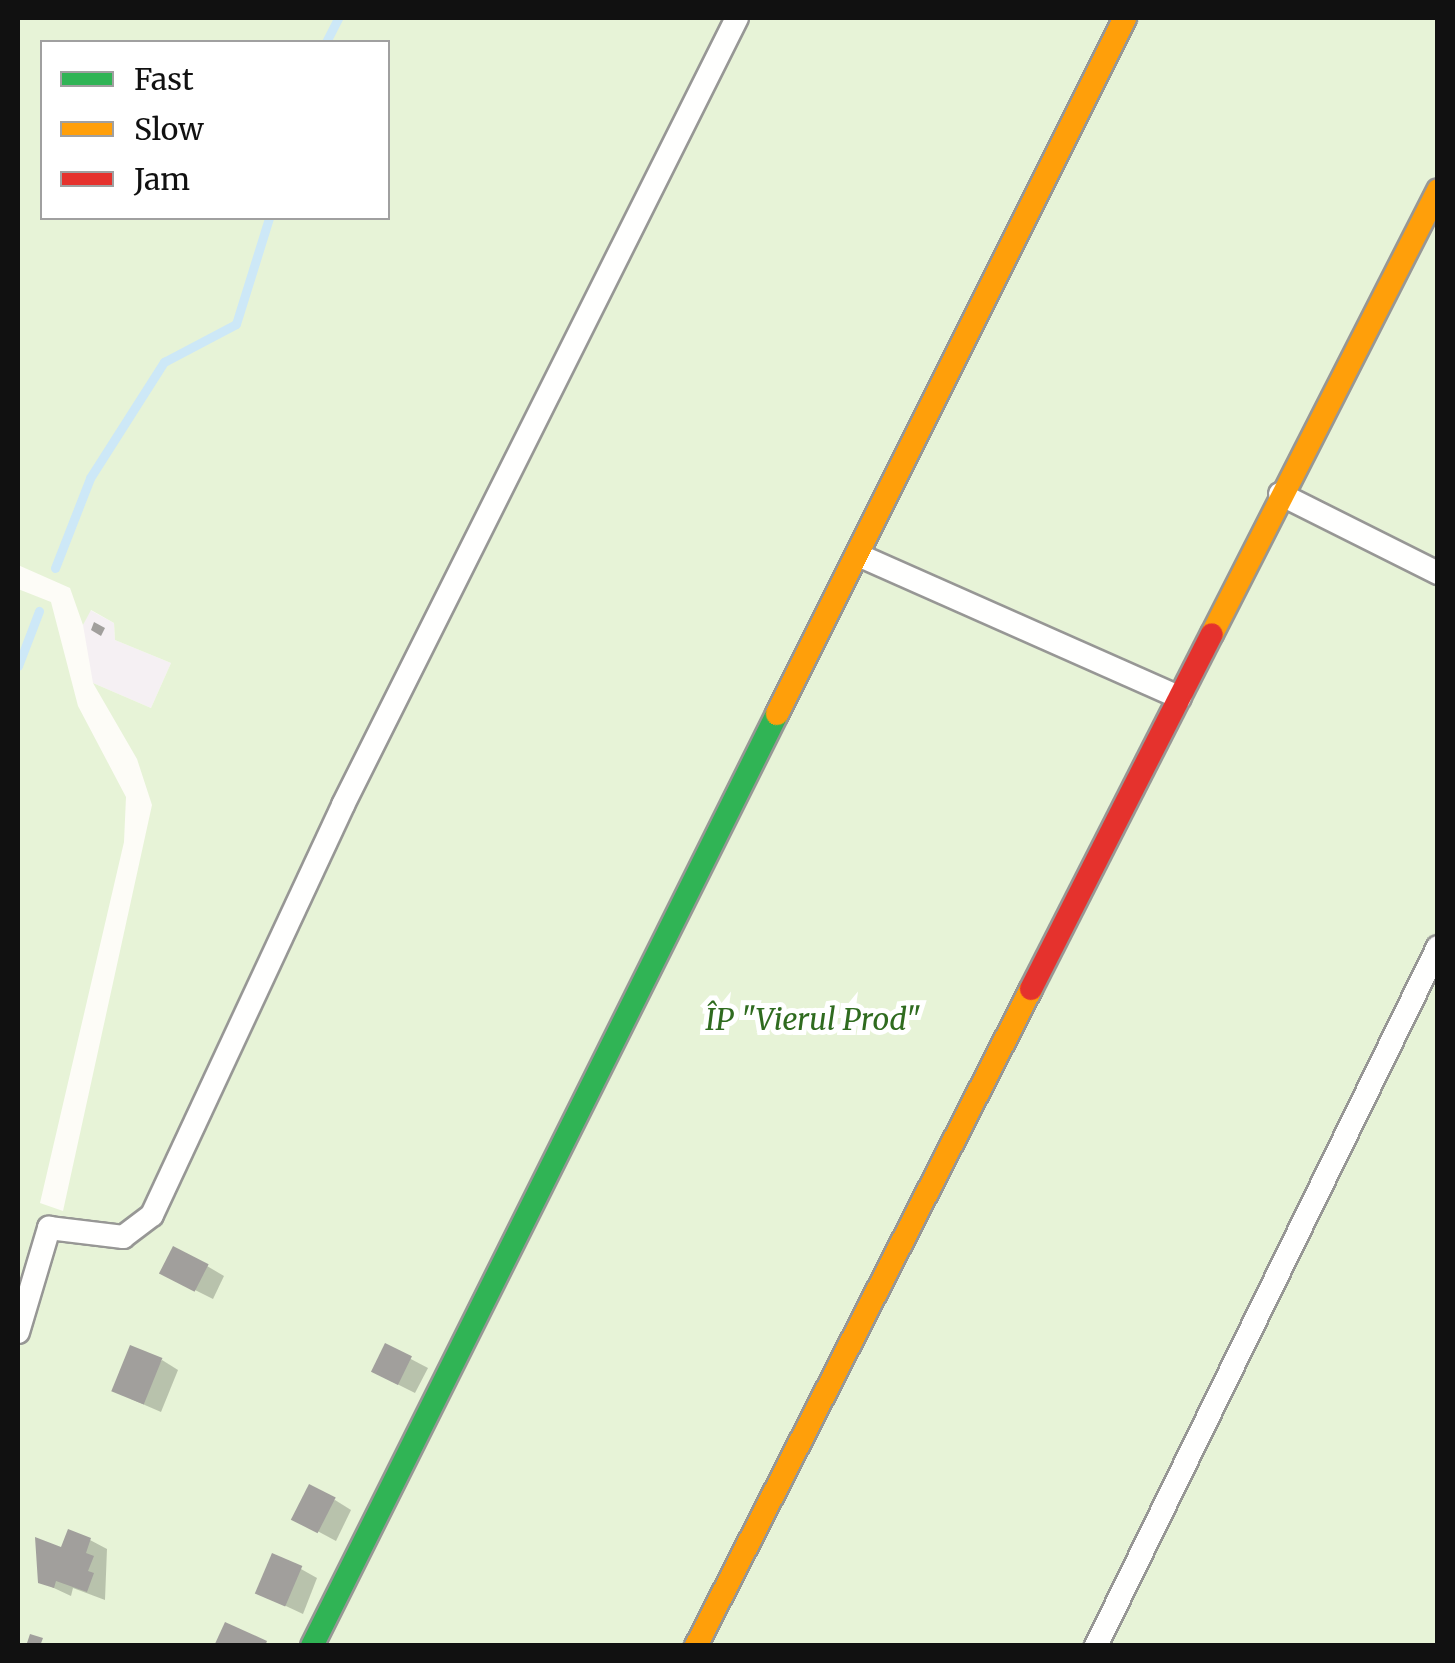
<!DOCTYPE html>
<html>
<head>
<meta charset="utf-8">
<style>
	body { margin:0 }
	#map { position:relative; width:1455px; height:1663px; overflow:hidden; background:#fdfcf7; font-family:Merriweather,serif }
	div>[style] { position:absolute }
	.industrial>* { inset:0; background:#f5f0f3 }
	.green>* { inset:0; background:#e7f3d7 }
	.shadow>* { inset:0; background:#0003 }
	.stream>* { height:9px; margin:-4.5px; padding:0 4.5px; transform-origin:4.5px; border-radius:4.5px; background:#cde8f7 }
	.building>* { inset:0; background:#a19f9c; transform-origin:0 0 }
	.roads { filter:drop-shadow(2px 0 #979795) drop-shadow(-2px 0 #979795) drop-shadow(0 2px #979795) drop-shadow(0 -2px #979795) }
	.street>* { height:22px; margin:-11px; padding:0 11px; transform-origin:11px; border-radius:11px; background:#fffffe }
	.fast>* { height:22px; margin:-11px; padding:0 11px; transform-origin:11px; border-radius:11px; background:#30b455 }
	.slow>* { height:22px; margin:-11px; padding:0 11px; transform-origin:11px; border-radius:11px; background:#ff9f0a }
	.jam>* { height:22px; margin:-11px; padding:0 11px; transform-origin:11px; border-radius:11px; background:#e5322d }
	span { translate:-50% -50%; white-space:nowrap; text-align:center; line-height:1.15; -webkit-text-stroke:10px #fff; paint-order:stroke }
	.park-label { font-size:30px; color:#2f6b1f; font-style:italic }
	.frame { position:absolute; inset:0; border:20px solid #111; pointer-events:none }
	.legend { position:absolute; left:40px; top:40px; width:350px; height:180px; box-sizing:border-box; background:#fff; border:2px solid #a0a0a0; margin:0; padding:12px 18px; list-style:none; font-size:30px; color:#111 }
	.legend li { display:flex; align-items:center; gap:20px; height:50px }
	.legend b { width:50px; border:2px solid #a0a0a0 }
</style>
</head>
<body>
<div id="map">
	<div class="industrial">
		<div style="clip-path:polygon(90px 610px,114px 623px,115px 640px,171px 663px,151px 708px,93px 683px,83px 625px)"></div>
	</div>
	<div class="green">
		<div style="clip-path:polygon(evenodd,18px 18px,1437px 18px,1437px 1645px,18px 1645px,18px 589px,51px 602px,78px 706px,126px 797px,124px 842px,40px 1203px,63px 1211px,152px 805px,137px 759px,93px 683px,151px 708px,171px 663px,115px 640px,114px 623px,91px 610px,83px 625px,70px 588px,18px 565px,18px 18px,42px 42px,388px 42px,388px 218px,42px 218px,42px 42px)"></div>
	</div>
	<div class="shadow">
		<div style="clip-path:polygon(207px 1266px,224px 1276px,213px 1299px,179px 1282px)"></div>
		<div style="clip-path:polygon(386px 1346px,428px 1368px,415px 1393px,391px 1381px)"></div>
		<div style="clip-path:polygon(162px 1360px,178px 1370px,161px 1412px,131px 1399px)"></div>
		<div style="clip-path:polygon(335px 1500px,351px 1510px,336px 1541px,295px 1519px)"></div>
		<div style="clip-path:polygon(36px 1540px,63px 1550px,90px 1540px,107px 1549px,105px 1600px,73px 1588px,71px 1596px,41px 1582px)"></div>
		<div style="clip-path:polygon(301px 1569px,317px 1578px,303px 1614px,258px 1593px)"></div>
	</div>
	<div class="stream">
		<div style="left:326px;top:42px;width:27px;rotate:-63deg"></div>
		<div style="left:55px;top:568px;width:97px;rotate:-68.7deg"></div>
		<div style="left:90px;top:478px;width:138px;rotate:-57.5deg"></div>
		<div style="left:164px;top:362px;width:81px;rotate:-27.8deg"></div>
		<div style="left:236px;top:324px;width:111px;rotate:-72.7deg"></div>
		<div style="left:18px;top:666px;width:59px;rotate:-69.1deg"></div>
	</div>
	<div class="building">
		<div style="clip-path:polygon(94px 622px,105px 628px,101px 636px,91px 630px)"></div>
		<div style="left:173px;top:1246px;width:40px;height:31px;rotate:27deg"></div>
		<div style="left:385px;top:1343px;width:30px;height:32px;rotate:26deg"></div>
		<div style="left:130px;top:1345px;width:35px;height:50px;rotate:22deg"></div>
		<div style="left:309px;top:1484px;width:30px;height:40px;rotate:27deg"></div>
		<div style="clip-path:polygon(68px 1529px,91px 1538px,86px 1553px,94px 1556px,88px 1571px,94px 1573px,87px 1592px,56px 1581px,54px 1588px,38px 1583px,35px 1537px,61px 1547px)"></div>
		<div style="left:272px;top:1553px;width:33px;height:44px;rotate:23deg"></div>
		<div style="clip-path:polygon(225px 1622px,267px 1641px,265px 1646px,214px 1646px)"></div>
		<div style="clip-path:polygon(30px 1634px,43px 1638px,40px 1646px,26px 1646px)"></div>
	</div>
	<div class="roads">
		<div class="street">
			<div style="left:1280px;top:494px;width:177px;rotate:26.6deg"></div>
			<div style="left:858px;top:555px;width:352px;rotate:23.9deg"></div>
			<div style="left:18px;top:1332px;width:109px;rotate:-73.4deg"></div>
			<div style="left:49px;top:1228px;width:75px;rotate:6.9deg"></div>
			<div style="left:123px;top:1237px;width:36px;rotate:-37deg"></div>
			<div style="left:152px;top:1215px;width:452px;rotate:-65deg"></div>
			<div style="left:343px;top:805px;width:880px;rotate:-63.41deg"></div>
			<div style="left:1096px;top:1646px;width:778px;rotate:-63.93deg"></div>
		</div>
		<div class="fast">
			<div style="left:312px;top:1646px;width:1042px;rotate:-63.48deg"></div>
		</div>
		<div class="slow">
			<div style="left:1212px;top:634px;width:498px;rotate:-63deg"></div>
			<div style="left:777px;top:714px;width:778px;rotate:-63.43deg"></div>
			<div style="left:696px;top:1646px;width:737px;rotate:-62.98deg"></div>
		</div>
		<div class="jam">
			<div style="left:1031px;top:989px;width:398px;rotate:-63deg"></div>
		</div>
	</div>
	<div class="park-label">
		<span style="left:813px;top:1019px">ÎP "Vierul Prod"</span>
	</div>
	<div class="frame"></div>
	<ul class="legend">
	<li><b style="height:12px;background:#30b455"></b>Fast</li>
	<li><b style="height:12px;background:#ff9f0a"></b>Slow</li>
	<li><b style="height:12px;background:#e5322d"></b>Jam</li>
	</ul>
</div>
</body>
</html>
